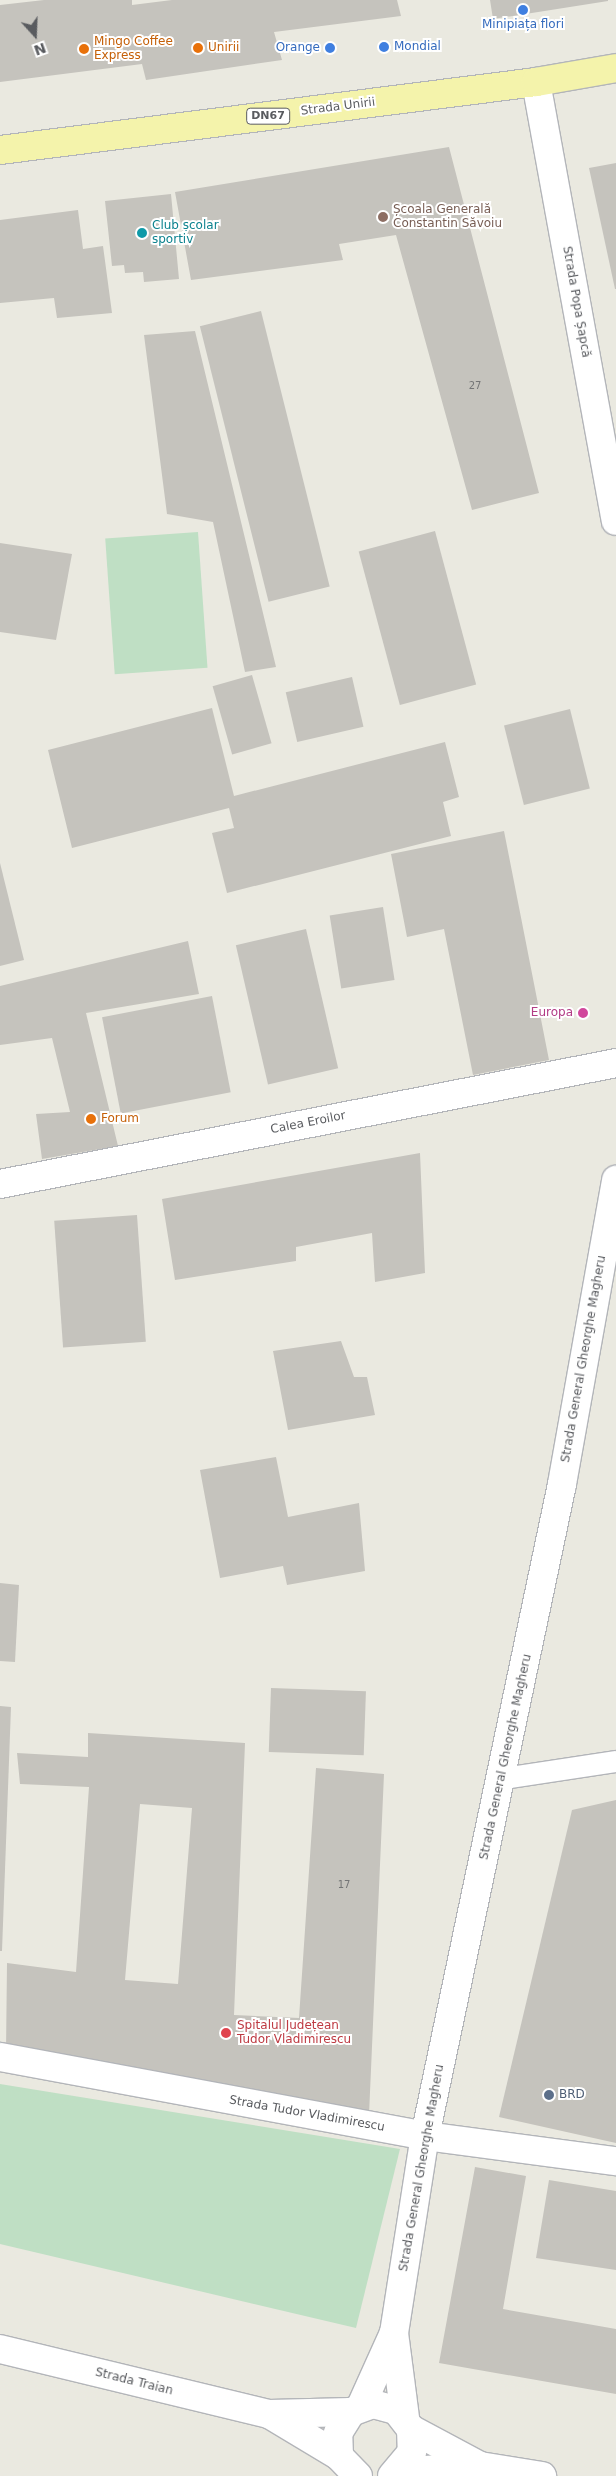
<!DOCTYPE html>
<html>
<head>
<meta charset="utf-8">
<style>
	body { margin:0 }
	#map { position:relative; width:616px; height:2476px; overflow:hidden; background:#eae9e0; font-family:"DejaVu Sans",sans-serif }
	div>[style] { position:absolute }
	.green>* { inset:0; background:#bfdfc4; transform-origin:0 0 }
	.building>* { inset:0; background:#c5c3bd; transform-origin:0 0 }
	.roads { filter:drop-shadow(1px 0 #b3b5b9) drop-shadow(-1px 0 #b3b5b9) drop-shadow(0 1px #b3b5b9) drop-shadow(0 -1px #b3b5b9) }
	.lane>* { height:21px; margin:-10.5px; padding:0 10.5px; transform-origin:10.5px; border-radius:10.5px; background:#fff }
	.street>* { height:28px; margin:-14px; padding:0 14px; transform-origin:14px; border-radius:14px; background:#fff }
	.secondary>* { height:28px; margin:-14px; padding:0 14px; transform-origin:14px; border-radius:14px; background:#fff }
	.primary>* { height:28px; margin:-14px; padding:0 14px; transform-origin:14px; border-radius:14px; background:#f4f3ab }
	.dots>* { width:14px; height:14px; translate:-50% -50%; box-sizing:border-box; border:2px solid #fff; border-radius:50% }
	span { translate:-50% -50%; white-space:nowrap; text-align:center; line-height:1.15; -webkit-text-stroke:4px #fff; paint-order:stroke }
	.number-label { font-size:10px; color:#747576 }
	.number-label span { -webkit-text-stroke-width:0 }
	.shield-label span { padding:1px 4px; background:#fff; border:1px solid; border-radius:4px; -webkit-text-stroke-width:0 }
	.shield-label { font-size:11px; color:#595b5f; font-weight:700 }
	.shop-label { font-size:12px; color:#366cbe }
	.left { translate:0 -50%; text-align:left }
	.right { translate:-100% -50%; text-align:right }
	.food-label { font-size:12px; color:#c56008 }
	.street-label { font-size:12px; color:#595b5f }
	.education-label { font-size:12px; color:#785e54 }
	.culture-label { font-size:12px; color:#0d838f }
	.hotel-label { font-size:12px; color:#b23c85 }
	.health-label { font-size:12px; color:#be3a42 }
	.service-label { font-size:12px; color:#4e5e75 }
	.north { position:absolute; left:10px; top:10px; width:50px; height:50px; -webkit-text-stroke:4px #fff; paint-order:stroke; rotate:160deg; font-size:14px; font-weight:700; line-height:20px; text-align:center; color:#595b5f }
	.north::after { content:''; display:block; margin:auto; width:18px; height:22px; background:#595b5f; clip-path:polygon(50% 0,100% 100%,50% 72%,0 100%) }
</style>
</head>
<body>
<div id="map">
	<div class="green">
		<div style="left:198px;top:532px;width:136px;height:93px;rotate:86deg"></div>
		<div style="clip-path:polygon(0 2084px,400px 2149px,356px 2328px,0 2244px)"></div>
	</div>
	<div class="building">
		<div style="clip-path:polygon(44px 0,132px 0,132px 5px,172px 0,397px 0,401px 16px,274px 32px,282px 60px,146px 80px,142px 64px,0 82px,0 5px)"></div>
		<div style="clip-path:polygon(490px 0,608px 0,608px 1px,493px 19px)"></div>
		<div style="clip-path:polygon(449px 147px,539px 493px,472px 510px,396px 235px,339px 244px,343px 260px,191px 280px,175px 192px)"></div>
		<div style="clip-path:polygon(616px 163px,616px 289px,615px 289px,589px 168px)"></div>
		<div style="clip-path:polygon(171px 194px,179px 279px,144px 282px,143px 272px,125px 273px,124px 265px,112px 266px,105px 201px)"></div>
		<div style="clip-path:polygon(78px 210px,83px 249px,103px 246px,112px 313px,57px 318px,54px 298px,0 303px,0 220px)"></div>
		<div style="left:261px;top:311px;width:284px;height:63px;rotate:76deg"></div>
		<div style="clip-path:polygon(195px 331px,276px 667px,245px 672px,213px 522px,167px 514px,144px 335px)"></div>
		<div style="left:435px;top:531px;width:159px;height:79px;rotate:75deg"></div>
		<div style="clip-path:polygon(0 543px,72px 554px,56px 640px,0 632px)"></div>
		<div style="left:252px;top:675px;width:71px;height:41px;rotate:74deg"></div>
		<div style="left:352px;top:677px;width:51px;height:68px;rotate:77deg"></div>
		<div style="clip-path:polygon(212px 708px,234px 796px,445px 742px,459px 797px,443px 802px,451px 836px,227px 893px,212px 833px,234px 828px,229px 808px,72px 848px,48px 750px)"></div>
		<div style="left:570px;top:709px;width:82px;height:68px;rotate:76deg"></div>
		<div style="clip-path:polygon(504px 831px,549px 1060px,473px 1075px,444px 929px,407px 937px,391px 854px)"></div>
		<div style="clip-path:polygon(0 863px,24px 960px,0 966px)"></div>
		<div style="left:383px;top:907px;width:74px;height:54px;rotate:81deg"></div>
		<div style="left:306px;top:929px;width:143px;height:72px;rotate:77deg"></div>
		<div style="clip-path:polygon(188px 941px,199px 994px,86px 1013px,118px 1146px,42px 1159px,36px 1114px,70px 1112px,52px 1038px,0 1045px,0 986px)"></div>
		<div style="left:212px;top:996px;width:98px;height:112px;rotate:79deg"></div>
		<div style="clip-path:polygon(420px 1153px,425px 1273px,375px 1282px,372px 1233px,296px 1247px,296px 1261px,175px 1280px,162px 1199px)"></div>
		<div style="left:137px;top:1215px;width:127px;height:83px;rotate:86deg"></div>
		<div style="clip-path:polygon(341px 1341px,354px 1377px,367px 1377px,375px 1415px,288px 1430px,273px 1351px)"></div>
		<div style="clip-path:polygon(276px 1457px,288px 1517px,359px 1503px,365px 1571px,287px 1585px,283px 1566px,220px 1578px,200px 1470px)"></div>
		<div style="clip-path:polygon(0 1583px,19px 1585px,15px 1662px,0 1661px)"></div>
		<div style="left:271px;top:1688px;width:95px;height:64px;rotate:2deg"></div>
		<div style="clip-path:polygon(0 1706px,11px 1707px,2px 1951px,0 1951px)"></div>
		<div style="clip-path:polygon(evenodd,88px 1733px,245px 1743px,234px 2015px,299px 2018px,316px 1768px,384px 1774px,369px 2115px,6px 2052px,7px 1963px,76px 1972px,89px 1787px,20px 1784px,17px 1753px,88px 1757px,88px 1733px,140px 1804px,192px 1808px,178px 1984px,125px 1980px,140px 1804px)"></div>
		<div style="clip-path:polygon(616px 1800px,616px 2143px,499px 2117px,572px 1810px)"></div>
		<div style="clip-path:polygon(475px 2167px,526px 2176px,503px 2309px,616px 2329px,616px 2394px,439px 2363px)"></div>
		<div style="clip-path:polygon(549px 2180px,616px 2191px,616px 2270px,536px 2258px)"></div>
	</div>
	<div class="roads">
		<div class="lane">
			<div style="left:503px;top:1778px;width:114px;rotate:-8.6deg"></div>
		</div>
		<div class="street">
			<div style="left:0;top:1184px;width:628px;rotate:-11.11deg"></div>
			<div style="left:0;top:2057px;width:432px;rotate:10.5deg"></div>
			<div style="left:425px;top:2136px;width:193px;rotate:7.5deg"></div>
		</div>
		<div class="secondary">
			<div style="left:536px;top:82px;width:446px;rotate:79.7deg"></div>
			<div style="left:394px;top:2333px;width:86px;rotate:82.6deg"></div>
			<div style="left:0;top:2349px;width:277px;rotate:13.6deg"></div>
			<div style="left:269px;top:2414px;width:82px;rotate:-1.4deg"></div>
			<div style="left:361px;top:2406px;width:80px;rotate:-65.7deg"></div>
			<div style="left:394px;top:2333px;width:199px;rotate:-81.1deg"></div>
			<div style="left:425px;top:2136px;width:666px;rotate:-78.13deg"></div>
			<div style="left:562px;top:1484px;width:309px;rotate:-79.9deg"></div>
			<div style="left:269px;top:2414px;width:82px;rotate:31deg"></div>
			<div style="left:411px;top:2429px;width:78px;rotate:28.2deg"></div>
			<div style="left:399px;top:2472px;width:81px;rotate:-4.2deg"></div>
			<div style="left:480px;top:2466px;width:63px;rotate:9.2deg"></div>
			<div style="left:358px;top:2476px;width:28px;rotate:-134deg"></div>
			<div style="left:339px;top:2456px;width:23px;rotate:-92deg"></div>
			<div style="left:338px;top:2433px;width:25px;rotate:-58deg"></div>
			<div style="left:351px;top:2412px;width:23px;rotate:-20deg"></div>
			<div style="left:373px;top:2404px;width:24px;rotate:15deg"></div>
			<div style="left:396px;top:2410px;width:24px;rotate:52deg"></div>
			<div style="left:411px;top:2429px;width:23px;rotate:88deg"></div>
			<div style="left:412px;top:2452px;width:31px;rotate:130deg"></div>
		</div>
		<div class="primary">
			<div style="left:0;top:150px;width:540px;rotate:-7.23deg"></div>
			<div style="left:536px;top:82px;width:81px;rotate:-9.9deg"></div>
		</div>
	</div>
	<div class="dots">
		<div style="left:523px;top:10px;background:#3f7fe0"></div>
		<div style="left:384px;top:47px;background:#3f7fe0"></div>
		<div style="left:198px;top:48px;background:#e8710a"></div>
		<div style="left:330px;top:48px;background:#3f7fe0"></div>
		<div style="left:84px;top:49px;background:#e8710a"></div>
		<div style="left:383px;top:217px;background:#8d6e63"></div>
		<div style="left:142px;top:233px;background:#0f9aa8"></div>
		<div style="left:583px;top:1013px;background:#d1479c"></div>
		<div style="left:91px;top:1119px;background:#e8710a"></div>
		<div style="left:226px;top:2033px;background:#e0444e"></div>
		<div style="left:549px;top:2095px;background:#5c6f8a"></div>
	</div>
	<div class="number-label">
		<span style="left:475px;top:386px">27</span>
		<span style="left:344px;top:1885px">17</span>
	</div>
	<div class="shield-label">
		<span style="left:268px;top:116px">DN67</span>
	</div>
	<div class="shop-label">
		<span style="left:523px;top:25px">Minipiața flori</span>
		<span class="left" style="left:394px;top:47px">Mondial</span>
		<span class="right" style="left:320px;top:48px">Orange</span>
	</div>
	<div class="food-label">
		<span class="left" style="left:94px;top:49px">Mingo Coffee<br>Express</span>
		<span class="left" style="left:208px;top:48px">Unirii</span>
		<span class="left" style="left:101px;top:1119px">Forum</span>
	</div>
	<div class="street-label">
		<span style="left:338px;top:107px;rotate:-7deg">Strada Unirii</span>
		<span style="left:576px;top:302px;rotate:80deg">Strada Popa Șapcă</span>
		<span style="left:308px;top:1123px;rotate:-11deg">Calea Eroilor</span>
		<span style="left:584px;top:1359px;rotate:-80deg">Strada General Gheorghe Magheru</span>
		<span style="left:506px;top:1757px;rotate:-78deg">Strada General Gheorghe Magheru</span>
		<span style="left:307px;top:2114px;rotate:10deg">Strada Tudor Vladimirescu</span>
		<span style="left:422px;top:2168px;rotate:-80deg">Strada General Gheorghe Magheru</span>
		<span style="left:134px;top:2382px;rotate:14deg">Strada Traian</span>
	</div>
	<div class="education-label">
		<span class="left" style="left:393px;top:217px">Școala Generală<br>Constantin Săvoiu</span>
	</div>
	<div class="culture-label">
		<span class="left" style="left:152px;top:233px">Club școlar<br>sportiv</span>
	</div>
	<div class="hotel-label">
		<span class="right" style="left:573px;top:1013px">Europa</span>
	</div>
	<div class="health-label">
		<span class="left" style="left:237px;top:2033px">Spitalul Județean<br>Tudor Vladimirescu</span>
	</div>
	<div class="service-label">
		<span class="left" style="left:559px;top:2095px">BRD</span>
	</div>
	<div class="north">N</div>
</div>
</body>
</html>
